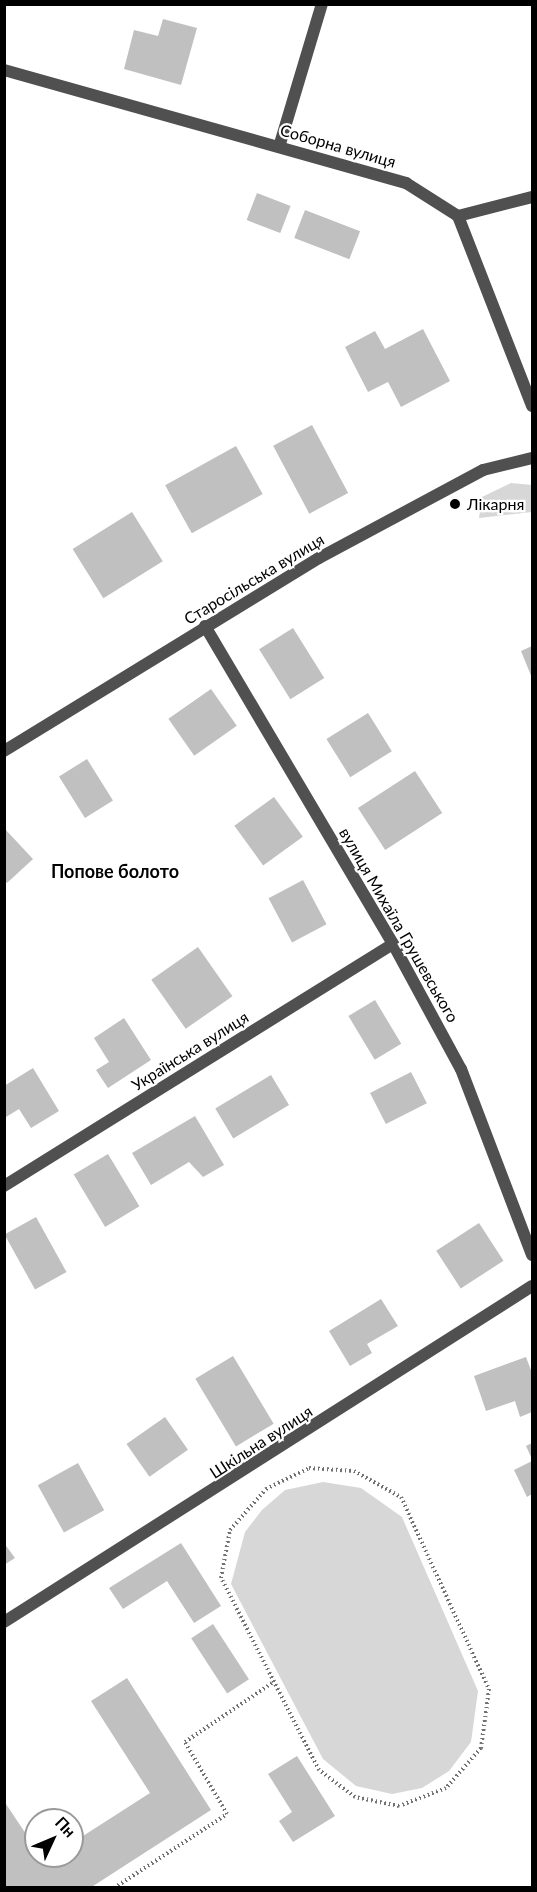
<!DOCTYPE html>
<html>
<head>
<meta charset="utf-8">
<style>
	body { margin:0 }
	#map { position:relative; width:537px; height:1892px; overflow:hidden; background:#fff; font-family:Lato,sans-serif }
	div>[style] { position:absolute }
	.green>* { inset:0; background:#d7d7d7 }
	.building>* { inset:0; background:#c0c0c0; transform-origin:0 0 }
	.path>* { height:4px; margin-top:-2px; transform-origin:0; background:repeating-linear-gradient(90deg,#727272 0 1.5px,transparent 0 4.5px) }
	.street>* { height:12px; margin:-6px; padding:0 6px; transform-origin:6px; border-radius:6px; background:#505050 }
	.dots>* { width:16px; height:16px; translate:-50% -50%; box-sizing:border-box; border:3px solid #fff; border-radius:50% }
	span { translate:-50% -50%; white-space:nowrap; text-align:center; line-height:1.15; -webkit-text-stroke:4.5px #fff; paint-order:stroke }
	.street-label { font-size:16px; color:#000 }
	.poi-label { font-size:16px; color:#000 }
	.left { translate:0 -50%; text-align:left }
	.neighbourhood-label { font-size:18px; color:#000; font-weight:700 }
	.frame { position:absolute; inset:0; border:6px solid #000; pointer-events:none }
	.north { position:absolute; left:24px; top:1808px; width:60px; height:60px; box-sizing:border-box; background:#fff; border:2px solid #999; border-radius:50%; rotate:46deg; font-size:16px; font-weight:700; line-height:24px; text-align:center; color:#000 }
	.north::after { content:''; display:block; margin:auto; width:21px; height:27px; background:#000; clip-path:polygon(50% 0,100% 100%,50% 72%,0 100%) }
</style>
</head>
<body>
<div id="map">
	<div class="green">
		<div style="clip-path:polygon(511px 483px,532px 485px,532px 512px,479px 518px,482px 497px)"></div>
		<div style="clip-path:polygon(323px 1482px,361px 1488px,402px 1517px,478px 1691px,471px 1742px,449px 1771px,422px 1788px,392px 1794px,356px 1786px,323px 1759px,231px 1584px,245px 1532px,262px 1510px,285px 1490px)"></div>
	</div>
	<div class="building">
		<div style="clip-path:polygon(163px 19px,197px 28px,181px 85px,124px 69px,134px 30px,158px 36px)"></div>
		<div style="left:257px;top:193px;width:36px;height:29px;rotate:21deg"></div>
		<div style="left:305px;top:210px;width:59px;height:30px;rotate:21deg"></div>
		<div style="clip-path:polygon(423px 329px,450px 381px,401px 407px,388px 382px,368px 392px,345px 347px,375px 331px,385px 349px)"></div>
		<div style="left:312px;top:425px;width:77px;height:44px;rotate:62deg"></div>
		<div style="left:236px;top:446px;width:55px;height:81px;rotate:61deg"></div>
		<div style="left:132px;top:512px;width:58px;height:70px;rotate:58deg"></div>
		<div style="left:293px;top:628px;width:59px;height:40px;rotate:58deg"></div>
		<div style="clip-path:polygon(532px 646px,532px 678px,521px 651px)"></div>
		<div style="left:211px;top:689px;width:45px;height:52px;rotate:55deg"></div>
		<div style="left:368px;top:713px;width:45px;height:49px;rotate:58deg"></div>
		<div style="left:87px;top:759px;width:49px;height:33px;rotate:58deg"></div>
		<div style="left:415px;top:771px;width:50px;height:68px;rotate:57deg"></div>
		<div style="left:274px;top:797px;width:49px;height:49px;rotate:54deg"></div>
		<div style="clip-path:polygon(4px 828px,33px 859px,7px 883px,4px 880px)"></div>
		<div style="left:303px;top:880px;width:50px;height:39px;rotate:62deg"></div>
		<div style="left:198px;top:947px;width:60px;height:57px;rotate:55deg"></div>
		<div style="left:375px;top:1000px;width:51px;height:31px;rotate:59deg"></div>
		<div style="clip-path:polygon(124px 1018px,151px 1060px,108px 1088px,96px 1070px,109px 1062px,94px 1038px)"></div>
		<div style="clip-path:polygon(33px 1068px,59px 1111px,31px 1128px,19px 1109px,6px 1117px,4px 1086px)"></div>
		<div style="left:411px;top:1072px;width:35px;height:46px;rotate:63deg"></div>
		<div style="left:271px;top:1075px;width:35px;height:65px;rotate:59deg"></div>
		<div style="clip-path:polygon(195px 1116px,224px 1165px,203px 1177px,189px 1162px,151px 1185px,132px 1153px)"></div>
		<div style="left:108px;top:1154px;width:61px;height:40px;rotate:59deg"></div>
		<div style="left:36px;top:1217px;width:63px;height:36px;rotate:61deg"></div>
		<div style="left:479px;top:1223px;width:45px;height:51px;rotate:57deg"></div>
		<div style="clip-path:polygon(381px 1299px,398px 1326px,367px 1344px,372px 1353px,350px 1366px,329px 1331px)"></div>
		<div style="left:233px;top:1356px;width:79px;height:44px;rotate:59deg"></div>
		<div style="clip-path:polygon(526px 1357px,532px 1373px,532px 1412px,520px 1417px,515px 1401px,486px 1411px,474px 1376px)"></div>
		<div style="left:165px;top:1417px;width:40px;height:47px;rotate:55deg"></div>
		<div style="clip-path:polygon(532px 1443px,532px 1459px,526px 1446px)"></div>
		<div style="clip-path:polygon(532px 1461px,532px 1494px,527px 1497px,514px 1470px)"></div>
		<div style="left:78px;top:1463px;width:54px;height:46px;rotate:61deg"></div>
		<div style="clip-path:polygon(4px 1543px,15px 1558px,4px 1565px)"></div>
		<div style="clip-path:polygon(181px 1543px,221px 1606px,194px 1623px,167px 1581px,123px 1609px,109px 1588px)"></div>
		<div style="left:213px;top:1624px;width:66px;height:26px;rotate:57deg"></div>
		<div style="clip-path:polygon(127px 1678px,211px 1810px,90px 1888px,4px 1888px,4px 1801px,36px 1849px,36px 1856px,44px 1861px,52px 1856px,72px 1856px,72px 1843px,150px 1793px,91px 1701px)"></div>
		<div style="clip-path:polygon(297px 1756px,335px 1816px,293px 1842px,279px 1821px,292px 1812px,268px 1774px)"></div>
	</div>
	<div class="path">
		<div style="left:309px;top:1468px;width:45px;rotate:3.8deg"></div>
		<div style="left:354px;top:1471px;width:54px;rotate:29deg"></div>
		<div style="left:401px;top:1497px;width:211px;rotate:65.4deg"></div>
		<div style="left:489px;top:1689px;width:60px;rotate:97.7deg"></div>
		<div style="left:481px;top:1748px;width:53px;rotate:131.2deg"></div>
		<div style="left:446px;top:1788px;width:50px;rotate:159deg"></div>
		<div style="left:399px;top:1806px;width:45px;rotate:-168.4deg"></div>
		<div style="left:355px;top:1797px;width:45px;rotate:-143.1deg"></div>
		<div style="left:319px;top:1770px;width:216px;rotate:-117deg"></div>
		<div style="left:221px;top:1578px;width:49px;rotate:-79.4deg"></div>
		<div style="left:230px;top:1530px;width:55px;rotate:-48.7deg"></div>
		<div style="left:266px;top:1489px;width:48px;rotate:-26deg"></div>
		<div style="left:114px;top:1888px;width:135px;rotate:-33.2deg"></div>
		<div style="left:227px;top:1814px;width:83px;rotate:-120.3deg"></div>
		<div style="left:185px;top:1742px;width:105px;rotate:-34.1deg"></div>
	</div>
	<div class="street">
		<div style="left:4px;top:70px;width:418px;rotate:15.7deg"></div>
		<div style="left:406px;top:183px;width:62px;rotate:32.4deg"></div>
		<div style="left:458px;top:216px;width:204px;rotate:68.7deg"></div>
		<div style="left:279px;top:147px;width:149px;rotate:-73.3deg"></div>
		<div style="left:458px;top:216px;width:76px;rotate:-14.4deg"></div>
		<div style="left:205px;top:626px;width:369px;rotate:59.4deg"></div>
		<div style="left:393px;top:944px;width:142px;rotate:61.5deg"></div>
		<div style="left:461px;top:1069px;width:199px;rotate:69.1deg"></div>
		<div style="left:4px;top:751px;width:369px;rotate:-31.5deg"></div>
		<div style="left:319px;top:558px;width:186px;rotate:-28.2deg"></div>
		<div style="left:483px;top:470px;width:50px;rotate:-13.8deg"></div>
		<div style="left:4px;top:1186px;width:458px;rotate:-31.9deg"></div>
		<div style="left:4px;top:1622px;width:626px;rotate:-32.47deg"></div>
	</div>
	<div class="dots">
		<div style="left:455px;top:504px;background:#000"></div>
	</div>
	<div class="street-label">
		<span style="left:338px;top:146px;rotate:16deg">Соборна вулиця</span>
		<span style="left:254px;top:579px;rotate:-31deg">Старосільська вулиця</span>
		<span style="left:399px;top:925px;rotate:60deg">вулиця Михаїла Грушевського</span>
		<span style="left:190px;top:1051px;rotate:-32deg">Українська вулиця</span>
		<span style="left:261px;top:1442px;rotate:-33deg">Шкільна вулиця</span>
	</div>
	<div class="poi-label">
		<span class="left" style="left:467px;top:504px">Лікарня</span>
	</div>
	<div class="neighbourhood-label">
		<span style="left:115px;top:871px">Попове болото</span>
	</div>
	<div class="frame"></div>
	<div class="north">Пн</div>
</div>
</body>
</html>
